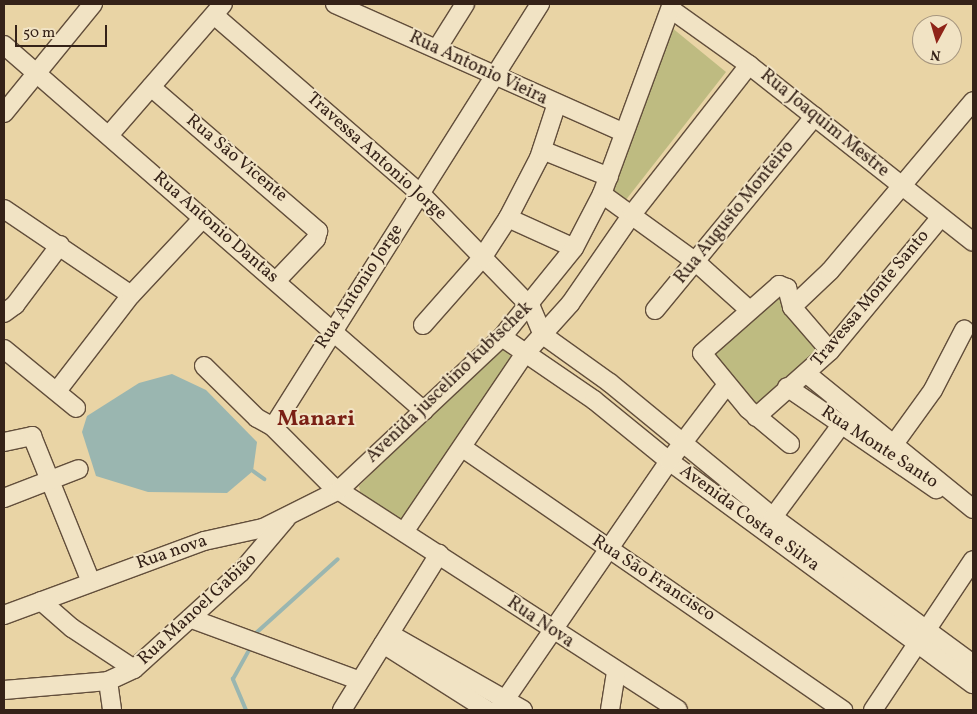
<!DOCTYPE html>
<html>
<head>
<meta charset="utf-8">
<style>
	body { margin:0 }
	#map { position:relative; width:977px; height:714px; overflow:hidden; background:#e9d4a5; font-family:Vollkorn,serif }
	div>[style] { position:absolute }
	.green>* { inset:0; background:#bebb81 }
	.water>* { inset:0; background:#9ab6b0 }
	.stream>* { height:4px; margin:-2px; padding:0 2px; transform-origin:2px; border-radius:2px; background:#9ab6b0 }
	.roads { filter:drop-shadow(1px 0 #624e3b) drop-shadow(-1px 0 #624e3b) drop-shadow(0 1px #624e3b) drop-shadow(0 -1px #624e3b) }
	.minor>* { height:18px; margin:-9px; padding:0 9px; transform-origin:9px; border-radius:9px; background:#f1e3c4 }
	span { translate:-50% -50%; white-space:nowrap; text-align:center; line-height:1.15; -webkit-text-stroke:4px #f1e3c4; paint-order:stroke }
	.street-label { font-size:18px; color:#352218 }
	.district-label { font-size:22px; color:#7a1f14; font-weight:700 }
	.frame { position:absolute; inset:0; border:5px solid #352218; pointer-events:none }
	.north { position:absolute; left:912px; top:15px; width:50px; height:50px; box-sizing:border-box; background:#f1e3c4; border:1px solid #a6967f; border-radius:50%; rotate:186deg; font-size:14px; font-weight:700; line-height:20px; text-align:center; color:#352218 }
	.north::after { content:''; display:block; margin:auto; width:18px; height:22px; background:#8f2418; clip-path:polygon(50% 0,100% 100%,50% 72%,0 100%) }
	.scale { position:absolute; left:15px; top:25px; width:92px; height:22px; box-sizing:border-box; border:2px solid #352218; border-top:0; padding-left:6px; font-size:15px; line-height:18px; white-space:nowrap; color:#352218; -webkit-text-stroke:4px #f1e3c4; paint-order:stroke }
</style>
</head>
<body>
<div id="map">
	<div class="green">
		<div style="clip-path:polygon(671px 27px,726px 72px,625px 201px,609px 189px)"></div>
		<div style="clip-path:polygon(775px 295px,781px 297px,821px 348px,755px 408px,728px 379px,711px 349px)"></div>
		<div style="clip-path:polygon(501px 347px,514px 359px,401px 521px,361px 496px,359px 486px)"></div>
	</div>
	<div class="water">
		<div style="clip-path:polygon(172px 374px,206px 390px,257px 442px,253px 471px,227px 493px,148px 492px,96px 476px,82px 432px,87px 416px,139px 383px)"></div>
	</div>
	<div class="stream">
		<div style="left:253px;top:471px;width:14px;rotate:36deg"></div>
		<div style="left:256px;top:633px;width:110px;rotate:-42.1deg"></div>
		<div style="left:246px;top:710px;width:34px;rotate:-113deg"></div>
		<div style="left:233px;top:679px;width:35px;rotate:-61deg"></div>
	</div>
	<div class="roads">
		<div class="minor">
			<div style="left:335px;top:4px;width:315px;rotate:24deg"></div>
			<div style="left:540px;top:4px;width:500px;rotate:122.26deg"></div>
			<div style="left:273px;top:427px;width:83px;rotate:45deg"></div>
			<div style="left:332px;top:486px;width:412px;rotate:32.9deg"></div>
			<div style="left:672px;top:10px;width:95px;rotate:35.5deg"></div>
			<div style="left:749px;top:65px;width:285px;rotate:38.3deg"></div>
			<div style="left:214px;top:15px;width:274px;rotate:40.9deg"></div>
			<div style="left:421px;top:194px;width:158px;rotate:45.8deg"></div>
			<div style="left:531px;top:307px;width:30px;rotate:67deg"></div>
			<div style="left:4px;top:45px;width:557px;rotate:41.07deg"></div>
			<div style="left:438px;top:47px;width:51px;rotate:-57.9deg"></div>
			<div style="left:151px;top:87px;width:221px;rotate:40.8deg"></div>
			<div style="left:318px;top:231px;width:8px;rotate:104deg"></div>
			<div style="left:316px;top:239px;width:58px;rotate:133.6deg"></div>
			<div style="left:4px;top:113px;width:141px;rotate:-50.8deg"></div>
			<div style="left:110px;top:134px;width:172px;rotate:-49deg"></div>
			<div style="left:542px;top:150px;width:72px;rotate:21.9deg"></div>
			<div style="left:602px;top:194px;width:116px;rotate:35.9deg"></div>
			<div style="left:696px;top:262px;width:69px;rotate:42deg"></div>
			<div style="left:4px;top:209px;width:153px;rotate:34.1deg"></div>
			<div style="left:508px;top:218px;width:72px;rotate:24.4deg"></div>
			<div style="left:792px;top:307px;width:52px;rotate:-43.5deg"></div>
			<div style="left:830px;top:271px;width:222px;rotate:-49.9deg"></div>
			<div style="left:655px;top:310px;width:251px;rotate:-50.5deg"></div>
			<div style="left:4px;top:313px;width:14px;rotate:-36deg"></div>
			<div style="left:15px;top:305px;width:75px;rotate:-53.1deg"></div>
			<div style="left:423px;top:325px;width:89px;rotate:-48.6deg"></div>
			<div style="left:482px;top:258px;width:48px;rotate:-57deg"></div>
			<div style="left:508px;top:218px;width:68px;rotate:-62.7deg"></div>
			<div style="left:539px;top:158px;width:55px;rotate:-71.9deg"></div>
			<div style="left:543px;top:335px;width:82px;rotate:35.6deg"></div>
			<div style="left:610px;top:383px;width:211px;rotate:39.4deg"></div>
			<div style="left:773px;top:517px;width:248px;rotate:36.3deg"></div>
			<div style="left:502px;top:337px;width:112px;rotate:34.4deg"></div>
			<div style="left:594px;top:400px;width:97px;rotate:39.1deg"></div>
			<div style="left:669px;top:461px;width:377px;rotate:36.3deg"></div>
			<div style="left:4px;top:349px;width:93px;rotate:39.3deg"></div>
			<div style="left:204px;top:366px;width:74px;rotate:44.5deg"></div>
			<div style="left:257px;top:418px;width:18px;rotate:29deg"></div>
			<div style="left:807px;top:374px;width:214px;rotate:39.1deg"></div>
			<div style="left:787px;top:387px;width:181px;rotate:34.4deg"></div>
			<div style="left:57px;top:391px;width:121px;rotate:-52.4deg"></div>
			<div style="left:131px;top:295px;width:105px;rotate:-46.9deg"></div>
			<div style="left:756px;top:417px;width:99px;rotate:-41.7deg"></div>
			<div style="left:830px;top:351px;width:173px;rotate:-50.4deg"></div>
			<div style="left:4px;top:442px;width:29px;rotate:-12deg"></div>
			<div style="left:32px;top:436px;width:157px;rotate:68deg"></div>
			<div style="left:790px;top:444px;width:55px;rotate:-140.2deg"></div>
			<div style="left:748px;top:409px;width:72px;rotate:-129.4deg"></div>
			<div style="left:702px;top:353px;width:103px;rotate:-41.4deg"></div>
			<div style="left:779px;top:285px;width:9px;rotate:21deg"></div>
			<div style="left:787px;top:288px;width:20px;rotate:75deg"></div>
			<div style="left:792px;top:307px;width:58px;rotate:49.2deg"></div>
			<div style="left:463px;top:448px;width:462px;rotate:34.6deg"></div>
			<div style="left:889px;top:451px;width:75px;rotate:-54.2deg"></div>
			<div style="left:933px;top:390px;width:68px;rotate:-62.7deg"></div>
			<div style="left:4px;top:498px;width:80px;rotate:-21.1deg"></div>
			<div style="left:773px;top:517px;width:114px;rotate:-53.5deg"></div>
			<div style="left:404px;top:532px;width:214px;rotate:-55.9deg"></div>
			<div style="left:524px;top:355px;width:69px;rotate:-48deg"></div>
			<div style="left:570px;top:304px;width:111px;rotate:-55.3deg"></div>
			<div style="left:633px;top:213px;width:188px;rotate:-51.9deg"></div>
			<div style="left:41px;top:601px;width:41px;rotate:41.1deg"></div>
			<div style="left:72px;top:628px;width:74px;rotate:33.5deg"></div>
			<div style="left:4px;top:615px;width:213px;rotate:-20.3deg"></div>
			<div style="left:204px;top:541px;width:60px;rotate:-12.4deg"></div>
			<div style="left:263px;top:528px;width:85px;rotate:-26.6deg"></div>
			<div style="left:339px;top:490px;width:224px;rotate:-43.2deg"></div>
			<div style="left:502px;top:337px;width:114px;rotate:-51deg"></div>
			<div style="left:574px;top:248px;width:61px;rotate:-62.6deg"></div>
			<div style="left:602px;top:194px;width:202px;rotate:-69.8deg"></div>
			<div style="left:192px;top:619px;width:177px;rotate:20.2deg"></div>
			<div style="left:390px;top:634px;width:153px;rotate:29.7deg"></div>
			<div style="left:383px;top:644px;width:123px;rotate:32.4deg"></div>
			<div style="left:108px;top:681px;width:29px;rotate:82deg"></div>
			<div style="left:4px;top:690px;width:104px;rotate:-4.9deg"></div>
			<div style="left:108px;top:681px;width:29px;rotate:-25deg"></div>
			<div style="left:134px;top:669px;width:144px;rotate:-42.2deg"></div>
			<div style="left:241px;top:572px;width:70px;rotate:-49.7deg"></div>
			<div style="left:342px;top:710px;width:184px;rotate:-58.1deg"></div>
			<div style="left:498px;top:710px;width:302px;rotate:-55.5deg"></div>
			<div style="left:669px;top:461px;width:94px;rotate:-52.8deg"></div>
			<div style="left:610px;top:710px;width:37px;rotate:-81deg"></div>
			<div style="left:873px;top:710px;width:180px;rotate:-56.3deg"></div>
		</div>
	</div>
	<div class="street-label">
		<span style="left:478px;top:69px;rotate:25deg">Rua Antonio Vieira</span>
		<span style="left:824px;top:124px;rotate:39deg">Rua Joaquim Mestre</span>
		<span style="left:376px;top:157px;rotate:42deg">Travessa Antonio Jorge</span>
		<span style="left:236px;top:159px;rotate:40deg">Rua São Vicente</span>
		<span style="left:735px;top:213px;rotate:-51deg">Rua Augusto Monteiro</span>
		<span style="left:215px;top:228px;rotate:41deg">Rua Antonio Dantas</span>
		<span style="left:360px;top:287px;rotate:-57deg">Rua Antonio Jorge</span>
		<span style="left:871px;top:299px;rotate:-50deg">Travessa Monte Santo</span>
		<span style="left:450px;top:383px;rotate:-44deg">Avenida juscelino kubtschek</span>
		<span style="left:879px;top:448px;rotate:33deg">Rua Monte Santo</span>
		<span style="left:749px;top:519px;rotate:36deg">Avenida Costa e Silva</span>
		<span style="left:172px;top:553px;rotate:-19deg">Rua nova</span>
		<span style="left:653px;top:579px;rotate:33deg">Rua São Francisco</span>
		<span style="left:198px;top:610px;rotate:-43deg">Rua Manoel Gabião</span>
		<span style="left:540px;top:623px;rotate:34deg">Rua Nova</span>
	</div>
	<div class="district-label">
		<span style="left:316px;top:420px">Manari</span>
	</div>
	<div class="frame"></div>
	<div class="north">N</div>
	<div class="scale">50 m</div>
</div>
</body>
</html>
